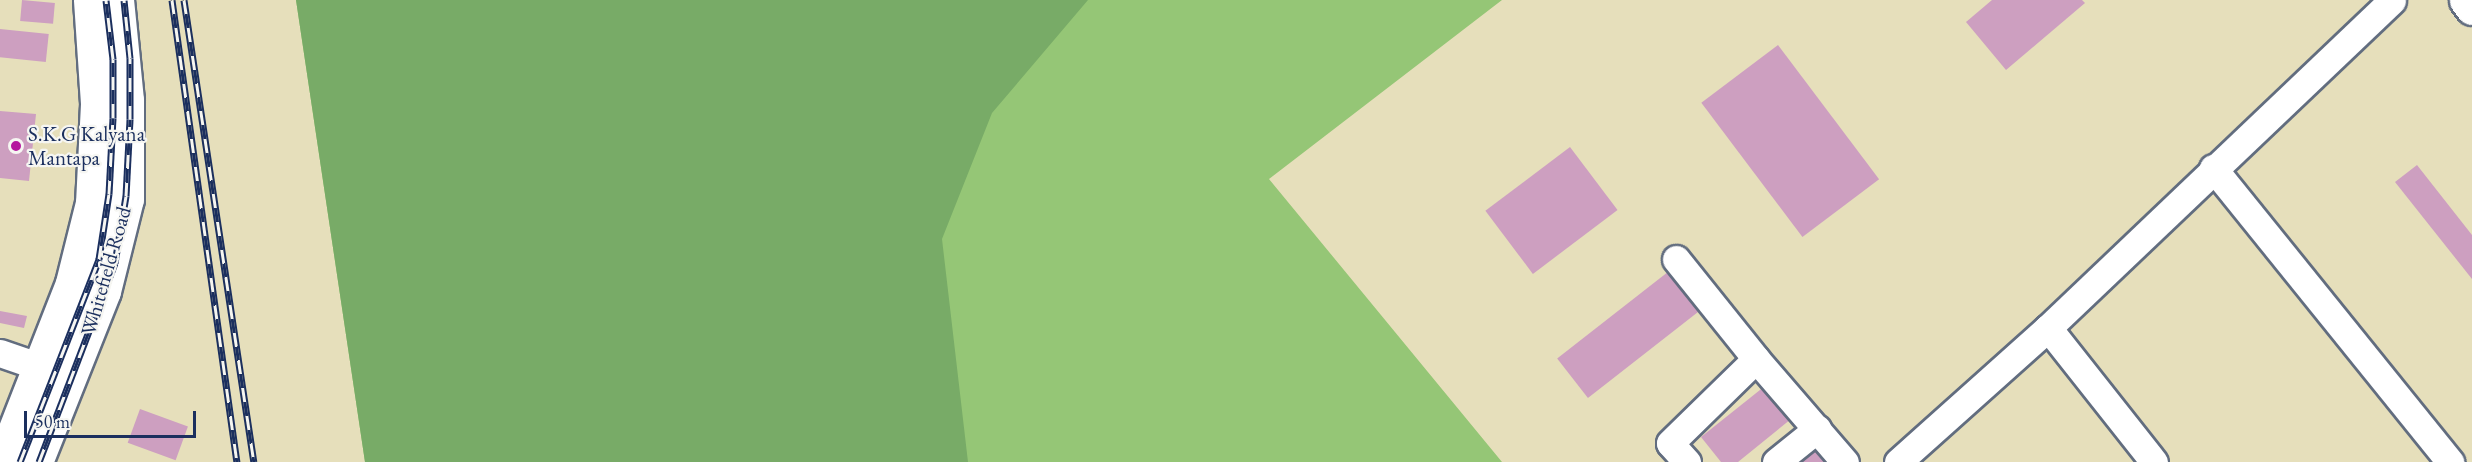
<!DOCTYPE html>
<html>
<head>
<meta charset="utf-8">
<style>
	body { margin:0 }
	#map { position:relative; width:2472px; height:462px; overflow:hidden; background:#e6dfbb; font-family:"EB Garamond",serif }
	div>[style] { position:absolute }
	.green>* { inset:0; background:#95c676 }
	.forest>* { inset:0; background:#78ab67 }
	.building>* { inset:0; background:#cd9fc0; transform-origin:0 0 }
	.roads { filter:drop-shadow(2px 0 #626d7f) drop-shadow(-2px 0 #626d7f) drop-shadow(0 2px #626d7f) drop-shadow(0 -2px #626d7f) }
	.street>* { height:27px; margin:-13.5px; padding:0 13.5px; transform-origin:13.5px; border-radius:13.5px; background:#fff }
	.primary>* { height:33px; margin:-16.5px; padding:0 16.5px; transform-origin:16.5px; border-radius:16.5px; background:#fff }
	.highway>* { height:33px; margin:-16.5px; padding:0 16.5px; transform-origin:16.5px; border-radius:16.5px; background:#fff }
	.rail>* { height:7px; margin-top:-3.5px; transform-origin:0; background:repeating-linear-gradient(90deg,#f6f6f2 0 14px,#1b2f5e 0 28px); box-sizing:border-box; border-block:2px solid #1b2f5e }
	.dots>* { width:16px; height:16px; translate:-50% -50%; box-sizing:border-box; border:3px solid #f6f6f2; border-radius:50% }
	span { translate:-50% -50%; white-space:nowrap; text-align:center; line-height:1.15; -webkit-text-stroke:4.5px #f6f6f2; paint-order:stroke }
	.poi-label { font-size:21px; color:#1b2f5e }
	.left { translate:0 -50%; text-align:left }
	.street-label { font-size:21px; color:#1b2f5e }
	.scale { position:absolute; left:24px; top:411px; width:172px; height:27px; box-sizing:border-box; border:3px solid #1b2f5e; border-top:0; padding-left:8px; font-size:18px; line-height:21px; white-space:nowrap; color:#1b2f5e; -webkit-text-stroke:4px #f6f6f2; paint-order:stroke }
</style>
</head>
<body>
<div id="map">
	<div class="green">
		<div style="clip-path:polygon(296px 0,1502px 0,1269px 179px,1502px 462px,365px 462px)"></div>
	</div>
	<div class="forest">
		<div style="clip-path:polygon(296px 0,1088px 0,992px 113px,942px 239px,968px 462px,365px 462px)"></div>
	</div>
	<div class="building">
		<div style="left:22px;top:0;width:33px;height:21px;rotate:5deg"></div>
		<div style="clip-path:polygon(1992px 0,2082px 0,2085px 3px,2006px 70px,1966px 22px)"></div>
		<div style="left:0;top:29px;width:49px;height:28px;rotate:6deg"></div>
		<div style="left:1778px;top:45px;width:168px;height:96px;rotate:53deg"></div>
		<div style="clip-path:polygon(0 111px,36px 114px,29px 181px,0 178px)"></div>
		<div style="left:1570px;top:147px;width:79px;height:106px;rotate:53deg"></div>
		<div style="clip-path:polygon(2417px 165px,2472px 235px,2472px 279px,2395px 182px)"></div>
		<div style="left:1673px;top:268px;width:50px;height:147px;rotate:52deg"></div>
		<div style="clip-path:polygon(0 311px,27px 316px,24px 328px,0 323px)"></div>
		<div style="clip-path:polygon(1770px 382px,1796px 415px,1738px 462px,1721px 462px,1701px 437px)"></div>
		<div style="left:140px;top:409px;width:51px;height:36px;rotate:20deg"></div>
		<div style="clip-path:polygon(1817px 440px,1835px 462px,1790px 462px)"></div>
	</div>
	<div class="roads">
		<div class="street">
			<div style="left:2213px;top:168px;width:378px;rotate:51.1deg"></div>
			<div style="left:1676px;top:259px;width:128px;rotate:51.3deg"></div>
			<div style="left:0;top:353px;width:43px;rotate:18.9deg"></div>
			<div style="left:1687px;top:462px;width:25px;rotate:-132deg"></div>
			<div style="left:1670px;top:443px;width:120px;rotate:-44.3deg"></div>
			<div style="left:1756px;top:359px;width:136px;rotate:49.2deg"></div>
			<div style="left:1776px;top:462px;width:53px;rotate:-38.8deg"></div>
			<div style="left:1898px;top:462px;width:201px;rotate:-41.8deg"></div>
			<div style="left:2154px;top:462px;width:171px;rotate:-128.3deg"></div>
			<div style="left:2048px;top:328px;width:475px;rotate:-43.6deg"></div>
		</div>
		<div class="primary">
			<div style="left:2px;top:462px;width:192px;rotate:-68.6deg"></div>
			<div style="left:72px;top:283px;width:82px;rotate:-76deg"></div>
			<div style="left:92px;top:203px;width:100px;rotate:-87.1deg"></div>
			<div style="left:97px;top:103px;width:103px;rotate:-93.9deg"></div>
			<div style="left:36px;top:462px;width:184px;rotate:-68.3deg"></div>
			<div style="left:104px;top:291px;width:95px;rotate:-76deg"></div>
			<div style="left:127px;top:199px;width:99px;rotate:-90deg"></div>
			<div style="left:127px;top:100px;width:100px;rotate:-95.7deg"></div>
		</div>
		<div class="highway">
			<div style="left:2466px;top:0;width:10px;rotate:53deg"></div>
		</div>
	</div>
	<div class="rail">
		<div style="left:172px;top:0;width:467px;rotate:82deg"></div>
		<div style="left:184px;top:0;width:467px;rotate:81.4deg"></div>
		<div style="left:20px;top:462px;width:218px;rotate:-68.7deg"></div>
		<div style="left:99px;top:259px;width:66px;rotate:-81.3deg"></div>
		<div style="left:109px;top:194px;width:76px;rotate:-87deg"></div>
		<div style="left:113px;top:118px;width:59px;rotate:-90deg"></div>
		<div style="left:113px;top:59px;width:59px;rotate:-96.8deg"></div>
		<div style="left:39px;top:462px;width:213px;rotate:-69.1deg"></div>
		<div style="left:115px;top:263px;width:68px;rotate:-80.7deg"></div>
		<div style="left:126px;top:196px;width:77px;rotate:-87deg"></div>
		<div style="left:130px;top:119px;width:61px;rotate:-90deg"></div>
		<div style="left:130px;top:58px;width:58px;rotate:-95.9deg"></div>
	</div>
	<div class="dots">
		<div style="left:16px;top:146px;background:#b5179e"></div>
	</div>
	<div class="poi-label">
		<span class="left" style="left:28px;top:146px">S.K.G Kalyana<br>Mantapa</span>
	</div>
	<div class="street-label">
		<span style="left:106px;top:271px;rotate:-74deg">Whitefield Road</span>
	</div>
	<div class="scale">50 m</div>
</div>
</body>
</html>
